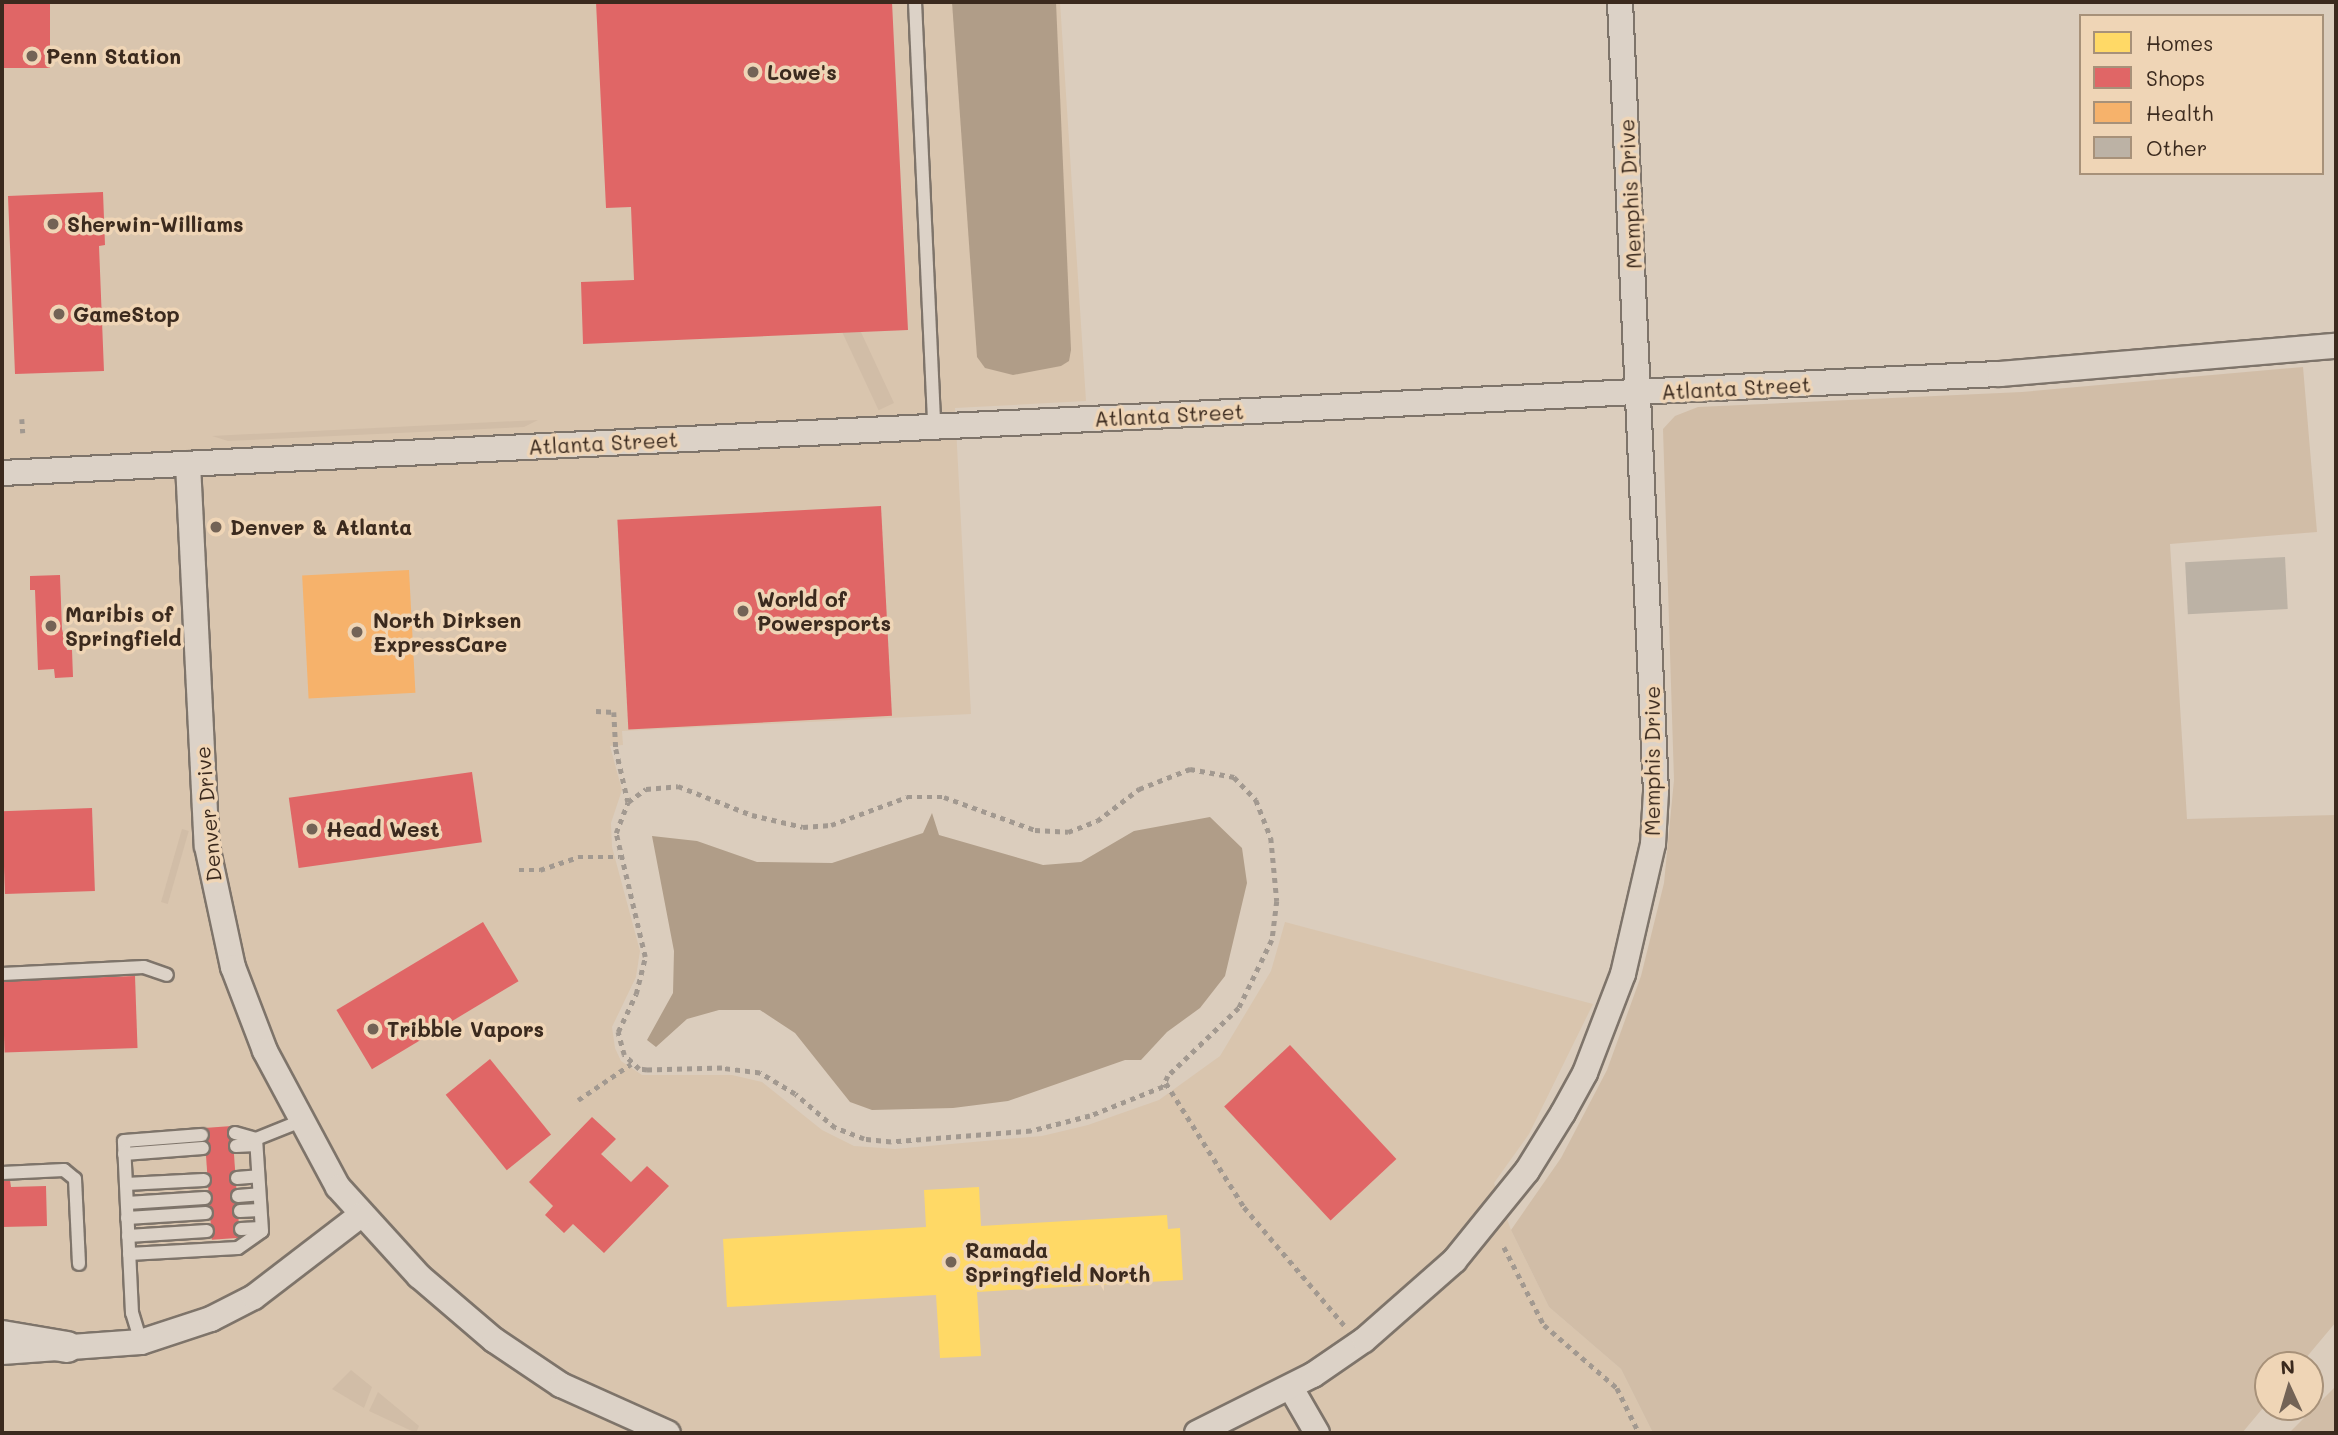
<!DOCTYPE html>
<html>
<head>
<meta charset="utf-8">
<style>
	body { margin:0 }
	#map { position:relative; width:2338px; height:1435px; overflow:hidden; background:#dbcdbd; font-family:Mali,sans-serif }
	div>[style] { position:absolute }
	.built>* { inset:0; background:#d9c5ae }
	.green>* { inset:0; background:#d1bda7; transform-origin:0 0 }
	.water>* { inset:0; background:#b09d88 }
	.homes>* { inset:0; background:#ffd966 }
	.shops>* { inset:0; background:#e06666; transform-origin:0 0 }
	.health>* { inset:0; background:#f6b26b; transform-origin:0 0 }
	.building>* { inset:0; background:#bcb2a5; transform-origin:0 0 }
	.path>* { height:4.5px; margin-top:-2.25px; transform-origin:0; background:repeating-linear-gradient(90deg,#a29990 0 5px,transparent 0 10px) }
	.roads { filter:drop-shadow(2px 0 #7e746a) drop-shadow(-2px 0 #7e746a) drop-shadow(0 2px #7e746a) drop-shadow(0 -2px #7e746a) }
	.service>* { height:12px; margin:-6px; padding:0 6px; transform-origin:6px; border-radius:6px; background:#dcd2c7 }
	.minor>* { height:24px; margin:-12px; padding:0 12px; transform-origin:12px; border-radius:12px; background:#dcd2c7 }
	.tertiary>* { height:30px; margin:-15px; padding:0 15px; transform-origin:15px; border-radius:15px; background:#dcd2c7 }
	.dots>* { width:19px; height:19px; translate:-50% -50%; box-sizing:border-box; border:4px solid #efd5b6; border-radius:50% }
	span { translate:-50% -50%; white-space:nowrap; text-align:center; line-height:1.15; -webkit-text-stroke:7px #efd5b6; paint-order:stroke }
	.poi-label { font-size:21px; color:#3b2a1e; font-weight:700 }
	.left { translate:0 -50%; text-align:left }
	.street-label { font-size:21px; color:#3b2a1e }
	.frame { position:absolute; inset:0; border:4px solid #3b2a1e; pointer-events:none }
	.legend { position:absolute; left:2079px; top:14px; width:245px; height:161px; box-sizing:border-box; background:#efd5b6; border:2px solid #a79179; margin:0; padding:9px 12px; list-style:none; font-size:21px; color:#3b2a1e }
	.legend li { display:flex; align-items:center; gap:14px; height:35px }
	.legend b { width:35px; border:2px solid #a79179 }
	.north { position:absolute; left:2254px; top:1351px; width:70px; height:70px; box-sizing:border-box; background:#efd5b6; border:2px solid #a79179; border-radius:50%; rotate:356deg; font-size:19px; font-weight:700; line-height:28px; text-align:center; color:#3b2a1e }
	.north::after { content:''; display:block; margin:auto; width:24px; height:32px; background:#736356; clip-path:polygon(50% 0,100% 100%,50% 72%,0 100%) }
</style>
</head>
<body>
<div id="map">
	<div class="built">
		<div style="clip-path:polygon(2px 2px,1060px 2px,1086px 401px,955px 408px,971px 714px,622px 731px,623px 745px,610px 746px,622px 790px,611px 823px,612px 847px,640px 951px,636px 977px,612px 1027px,615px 1048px,621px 1061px,642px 1075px,732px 1075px,762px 1082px,822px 1130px,854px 1146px,895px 1149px,1042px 1136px,1088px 1125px,1159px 1100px,1220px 1056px,1271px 971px,1285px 922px,1593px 1004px,1529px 1134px,1494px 1183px,1511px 1230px,1549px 1307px,1621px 1369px,1653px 1433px,2px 1433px)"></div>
	</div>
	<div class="green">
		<div style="clip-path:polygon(2303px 367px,2317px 532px,2170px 544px,2187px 819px,2336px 815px,2336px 1322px,2300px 1365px,2268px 1365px,2268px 1402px,2242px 1433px,1653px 1433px,1621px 1369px,1549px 1307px,1511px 1230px,1561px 1158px,1607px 1070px,1641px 976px,1664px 883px,1674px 780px,1663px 429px,1675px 416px,1698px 407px,2022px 392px)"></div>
		<div style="left:894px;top:403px;width:17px;height:296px;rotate:155deg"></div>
		<div style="clip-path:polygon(538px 420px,524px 427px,228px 441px,212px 436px)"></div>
		<div style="left:182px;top:829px;width:7px;height:76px;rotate:16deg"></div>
		<div style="clip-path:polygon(351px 1370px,372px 1387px,364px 1408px,332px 1389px)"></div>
		<div style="clip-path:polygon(2336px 1386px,2336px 1433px,2289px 1433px)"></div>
		<div style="clip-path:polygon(378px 1392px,419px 1426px,416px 1433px,369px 1411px)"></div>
	</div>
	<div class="water">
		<div style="clip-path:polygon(952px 2px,1056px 2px,1071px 350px,1069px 361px,1061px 366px,1013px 375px,985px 368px,977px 357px)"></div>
		<div style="clip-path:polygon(932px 813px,939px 835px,1043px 865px,1081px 862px,1134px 831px,1210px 817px,1242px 848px,1247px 883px,1225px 976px,1200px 1008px,1167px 1032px,1141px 1060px,1125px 1060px,1008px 1101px,953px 1108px,872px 1110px,850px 1102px,795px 1033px,760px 1010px,719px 1010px,687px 1019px,656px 1047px,647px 1040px,673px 993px,674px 951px,652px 836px,697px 841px,757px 862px,832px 863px,923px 833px)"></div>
	</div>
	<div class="homes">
		<div style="clip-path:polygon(979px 1187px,981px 1226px,1167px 1215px,1168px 1229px,1180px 1228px,1183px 1280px,977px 1292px,981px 1356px,940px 1358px,936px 1295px,727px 1307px,723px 1239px,926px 1227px,924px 1190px)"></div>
	</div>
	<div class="shops">
		<div style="left:2px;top:2px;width:48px;height:66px"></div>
		<div style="clip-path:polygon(596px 2px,892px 2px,908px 330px,583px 344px,581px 282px,634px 280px,631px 207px,606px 208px)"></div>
		<div style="clip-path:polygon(103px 192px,105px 245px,99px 246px,104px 371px,15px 374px,8px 196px)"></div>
		<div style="left:881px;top:506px;width:210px;height:264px;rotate:87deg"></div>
		<div style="clip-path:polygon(60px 575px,62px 629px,67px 650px,72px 650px,73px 677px,55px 678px,54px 669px,38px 670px,35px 590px,30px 590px,30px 576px)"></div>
		<div style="left:472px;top:772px;width:71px;height:185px;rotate:82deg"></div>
		<div style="left:92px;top:808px;width:83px;height:90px;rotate:88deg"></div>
		<div style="left:483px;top:922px;width:69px;height:171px;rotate:59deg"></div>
		<div style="left:135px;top:976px;width:72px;height:133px;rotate:88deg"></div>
		<div style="left:1290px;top:1045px;width:156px;height:90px;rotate:47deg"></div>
		<div style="left:490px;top:1059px;width:97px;height:57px;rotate:51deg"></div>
		<div style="clip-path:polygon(592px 1117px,616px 1139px,601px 1154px,631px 1182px,647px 1166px,669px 1186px,604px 1253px,573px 1224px,564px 1233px,545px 1215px,553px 1206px,529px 1182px)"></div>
		<div style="left:232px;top:1126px;width:112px;height:28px;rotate:86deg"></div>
		<div style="clip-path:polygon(2px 1180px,10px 1180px,11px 1187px,46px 1186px,47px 1226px,2px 1227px)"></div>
	</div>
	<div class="health">
		<div style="left:409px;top:570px;width:123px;height:107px;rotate:87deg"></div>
	</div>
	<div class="building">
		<div style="left:2285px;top:557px;width:52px;height:100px;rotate:87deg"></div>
	</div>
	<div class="path">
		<div style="left:22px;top:419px;width:14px;rotate:86deg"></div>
		<div style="left:596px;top:711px;width:18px;rotate:3deg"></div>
		<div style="left:614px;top:712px;width:37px;rotate:87deg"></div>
		<div style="left:616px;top:749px;width:54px;rotate:77.2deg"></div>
		<div style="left:1190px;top:769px;width:45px;rotate:10.3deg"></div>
		<div style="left:1234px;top:777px;width:32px;rotate:46deg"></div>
		<div style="left:1256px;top:800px;width:41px;rotate:68.5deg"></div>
		<div style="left:1271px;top:838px;width:63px;rotate:84.6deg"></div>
		<div style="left:1277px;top:901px;width:39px;rotate:97deg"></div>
		<div style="left:1272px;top:940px;width:76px;rotate:115.9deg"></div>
		<div style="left:1239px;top:1008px;width:98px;rotate:136.2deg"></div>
		<div style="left:1168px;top:1076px;width:12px;rotate:114deg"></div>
		<div style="left:1163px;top:1087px;width:79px;rotate:158.3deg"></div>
		<div style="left:1090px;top:1116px;width:61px;rotate:165.7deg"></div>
		<div style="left:1031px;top:1131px;width:140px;rotate:175.5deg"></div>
		<div style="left:891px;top:1142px;width:27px;rotate:-174deg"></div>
		<div style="left:864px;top:1139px;width:31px;rotate:-159deg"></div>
		<div style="left:835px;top:1128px;width:52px;rotate:-139.6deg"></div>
		<div style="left:795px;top:1094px;width:41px;rotate:-149deg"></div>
		<div style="left:760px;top:1073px;width:38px;rotate:-173deg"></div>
		<div style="left:722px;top:1068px;width:75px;rotate:178.5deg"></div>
		<div style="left:647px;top:1070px;width:8px;rotate:-173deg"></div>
		<div style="left:639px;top:1069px;width:21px;rotate:-137deg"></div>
		<div style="left:624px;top:1055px;width:24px;rotate:-105deg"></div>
		<div style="left:618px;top:1032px;width:42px;rotate:-64.7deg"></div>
		<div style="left:636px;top:994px;width:38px;rotate:-76deg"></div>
		<div style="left:645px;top:957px;width:127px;rotate:-103.2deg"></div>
		<div style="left:616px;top:833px;width:33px;rotate:-69deg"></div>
		<div style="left:628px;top:802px;width:22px;rotate:-36deg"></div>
		<div style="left:646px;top:789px;width:32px;rotate:-5deg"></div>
		<div style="left:678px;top:786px;width:79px;rotate:21.4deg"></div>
		<div style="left:752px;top:815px;width:52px;rotate:13.2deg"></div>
		<div style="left:803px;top:827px;width:28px;rotate:-4deg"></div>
		<div style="left:831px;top:825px;width:81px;rotate:-20.2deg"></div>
		<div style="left:907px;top:797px;width:37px"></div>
		<div style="left:944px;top:797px;width:97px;rotate:19.9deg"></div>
		<div style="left:1035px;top:830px;width:33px;rotate:3deg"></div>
		<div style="left:1068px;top:832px;width:31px;rotate:-21deg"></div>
		<div style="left:1097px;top:821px;width:53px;rotate:-37.3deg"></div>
		<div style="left:1139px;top:789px;width:55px;rotate:-21.4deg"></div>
		<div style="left:519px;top:870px;width:21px"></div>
		<div style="left:540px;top:870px;width:40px;rotate:-18.9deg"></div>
		<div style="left:578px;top:857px;width:41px"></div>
		<div style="left:1166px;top:1083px;width:146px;rotate:57.8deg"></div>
		<div style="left:1244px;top:1207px;width:156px;rotate:49.7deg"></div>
		<div style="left:578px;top:1100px;width:64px;rotate:-34.2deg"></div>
		<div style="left:1504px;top:1247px;width:88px;rotate:62.9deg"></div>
		<div style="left:1544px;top:1325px;width:96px;rotate:40.8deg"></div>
		<div style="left:1617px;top:1388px;width:50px;rotate:63.9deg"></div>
	</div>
	<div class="roads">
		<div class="service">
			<div style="left:915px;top:2px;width:424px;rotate:87.4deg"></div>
			<div style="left:2px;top:974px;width:142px;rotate:-2.8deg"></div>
			<div style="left:144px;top:967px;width:24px;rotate:19deg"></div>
			<div style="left:235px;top:1133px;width:22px;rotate:16deg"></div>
			<div style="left:236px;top:1146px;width:20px;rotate:-3deg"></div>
			<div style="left:124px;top:1154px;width:79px;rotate:-4.3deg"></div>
			<div style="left:2px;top:1173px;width:62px;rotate:-2.8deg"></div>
			<div style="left:64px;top:1170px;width:14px;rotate:39deg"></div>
			<div style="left:75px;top:1179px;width:85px;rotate:87.3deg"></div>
			<div style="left:237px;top:1178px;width:21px;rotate:-5deg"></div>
			<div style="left:126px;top:1184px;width:78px;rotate:-2.9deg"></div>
			<div style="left:238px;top:1196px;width:21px;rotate:-5deg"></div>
			<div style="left:127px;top:1203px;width:78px;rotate:-3.7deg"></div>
			<div style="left:240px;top:1211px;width:20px;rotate:-3deg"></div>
			<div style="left:127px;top:1218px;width:79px;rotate:-3.6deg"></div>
			<div style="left:241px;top:1229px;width:20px;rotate:-3deg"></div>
			<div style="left:128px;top:1236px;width:79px;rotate:-3.6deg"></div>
			<div style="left:129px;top:1254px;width:109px;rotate:-3.2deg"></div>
			<div style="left:238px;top:1248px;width:29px;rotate:-35deg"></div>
			<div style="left:262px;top:1231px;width:92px;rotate:-93.7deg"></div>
			<div style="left:256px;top:1139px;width:48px;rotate:-21.8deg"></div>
			<div style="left:141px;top:1342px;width:30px;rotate:-107deg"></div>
			<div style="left:132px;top:1313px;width:172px;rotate:-92.7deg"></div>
			<div style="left:124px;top:1141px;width:78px;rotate:-4.4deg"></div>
		</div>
		<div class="minor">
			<div style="left:188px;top:464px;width:382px;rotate:87.2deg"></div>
			<div style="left:207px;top:846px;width:124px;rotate:77.9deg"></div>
			<div style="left:233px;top:967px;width:90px;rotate:69.1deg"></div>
			<div style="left:265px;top:1051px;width:154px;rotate:61.8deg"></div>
			<div style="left:338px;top:1187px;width:120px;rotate:47.7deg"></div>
			<div style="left:419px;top:1276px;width:99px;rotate:40.5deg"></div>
			<div style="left:494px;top:1340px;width:81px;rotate:33.9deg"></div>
			<div style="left:561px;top:1385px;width:117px;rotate:24.2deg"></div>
			<div style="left:2px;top:473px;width:2000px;rotate:-2.84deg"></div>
			<div style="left:2000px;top:374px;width:337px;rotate:-4.8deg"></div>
			<div style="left:2px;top:1352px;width:139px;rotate:-4.1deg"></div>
			<div style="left:141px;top:1342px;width:74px;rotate:-18.2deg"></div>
			<div style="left:211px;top:1319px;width:48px;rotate:-27.1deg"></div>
			<div style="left:254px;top:1297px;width:135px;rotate:-37.5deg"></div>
			<div style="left:1291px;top:1388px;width:52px;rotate:60deg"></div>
			<div style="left:1197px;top:1433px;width:130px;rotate:-26.6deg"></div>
			<div style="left:1313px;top:1375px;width:62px;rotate:-34.5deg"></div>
			<div style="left:1364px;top:1340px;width:120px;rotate:-41.3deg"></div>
			<div style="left:1454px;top:1261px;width:116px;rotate:-51deg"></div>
			<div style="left:1527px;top:1171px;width:68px;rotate:-58.2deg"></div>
			<div style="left:1563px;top:1113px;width:46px;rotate:-61.2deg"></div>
			<div style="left:1585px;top:1073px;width:106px;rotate:-69deg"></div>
			<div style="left:1623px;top:974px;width:133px;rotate:-77deg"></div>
			<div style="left:1653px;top:844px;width:52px;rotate:-86.7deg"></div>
			<div style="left:1656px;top:792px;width:791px;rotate:-92.61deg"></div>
		</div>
		<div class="tertiary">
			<div style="left:2px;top:1336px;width:66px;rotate:9.6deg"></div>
		</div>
	</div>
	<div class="dots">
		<div style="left:32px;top:56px;background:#736356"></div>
		<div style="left:753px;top:72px;background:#736356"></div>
		<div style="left:53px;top:224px;background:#736356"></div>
		<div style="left:59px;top:314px;background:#736356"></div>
		<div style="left:216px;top:527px;background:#736356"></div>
		<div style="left:743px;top:611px;background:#736356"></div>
		<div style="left:51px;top:626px;background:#736356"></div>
		<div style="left:357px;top:632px;background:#736356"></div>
		<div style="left:312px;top:829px;background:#736356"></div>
		<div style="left:373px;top:1029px;background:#736356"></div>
		<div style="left:951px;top:1262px;background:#736356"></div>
	</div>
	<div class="poi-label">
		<span class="left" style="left:46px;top:56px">Penn Station</span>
		<span class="left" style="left:767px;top:72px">Lowe's</span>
		<span class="left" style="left:67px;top:224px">Sherwin-Williams</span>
		<span class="left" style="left:73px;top:314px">GameStop</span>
		<span class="left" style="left:230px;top:527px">Denver &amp; Atlanta</span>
		<span class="left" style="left:757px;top:611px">World of<br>Powersports</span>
		<span class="left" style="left:65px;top:626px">Maribis of<br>Springfield</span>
		<span class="left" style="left:373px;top:632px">North Dirksen<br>ExpressCare</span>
		<span class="left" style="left:326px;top:829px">Head West</span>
		<span class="left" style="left:387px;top:1029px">Tribble Vapors</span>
		<span class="left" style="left:965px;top:1262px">Ramada<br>Springfield North</span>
	</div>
	<div class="street-label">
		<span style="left:1630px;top:194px;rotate:-93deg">Memphis Drive</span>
		<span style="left:1736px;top:388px;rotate:-3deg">Atlanta Street</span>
		<span style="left:1169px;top:415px;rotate:-3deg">Atlanta Street</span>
		<span style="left:603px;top:443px;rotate:-3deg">Atlanta Street</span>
		<span style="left:1652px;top:761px;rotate:-90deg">Memphis Drive</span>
		<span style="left:208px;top:814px;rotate:-95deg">Denver Drive</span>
	</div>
	<div class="frame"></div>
	<ul class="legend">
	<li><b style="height:19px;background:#ffd966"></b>Homes</li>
	<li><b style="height:19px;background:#e06666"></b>Shops</li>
	<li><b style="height:19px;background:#f6b26b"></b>Health</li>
	<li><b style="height:19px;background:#bcb2a5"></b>Other</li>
	</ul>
	<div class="north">N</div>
</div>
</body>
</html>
